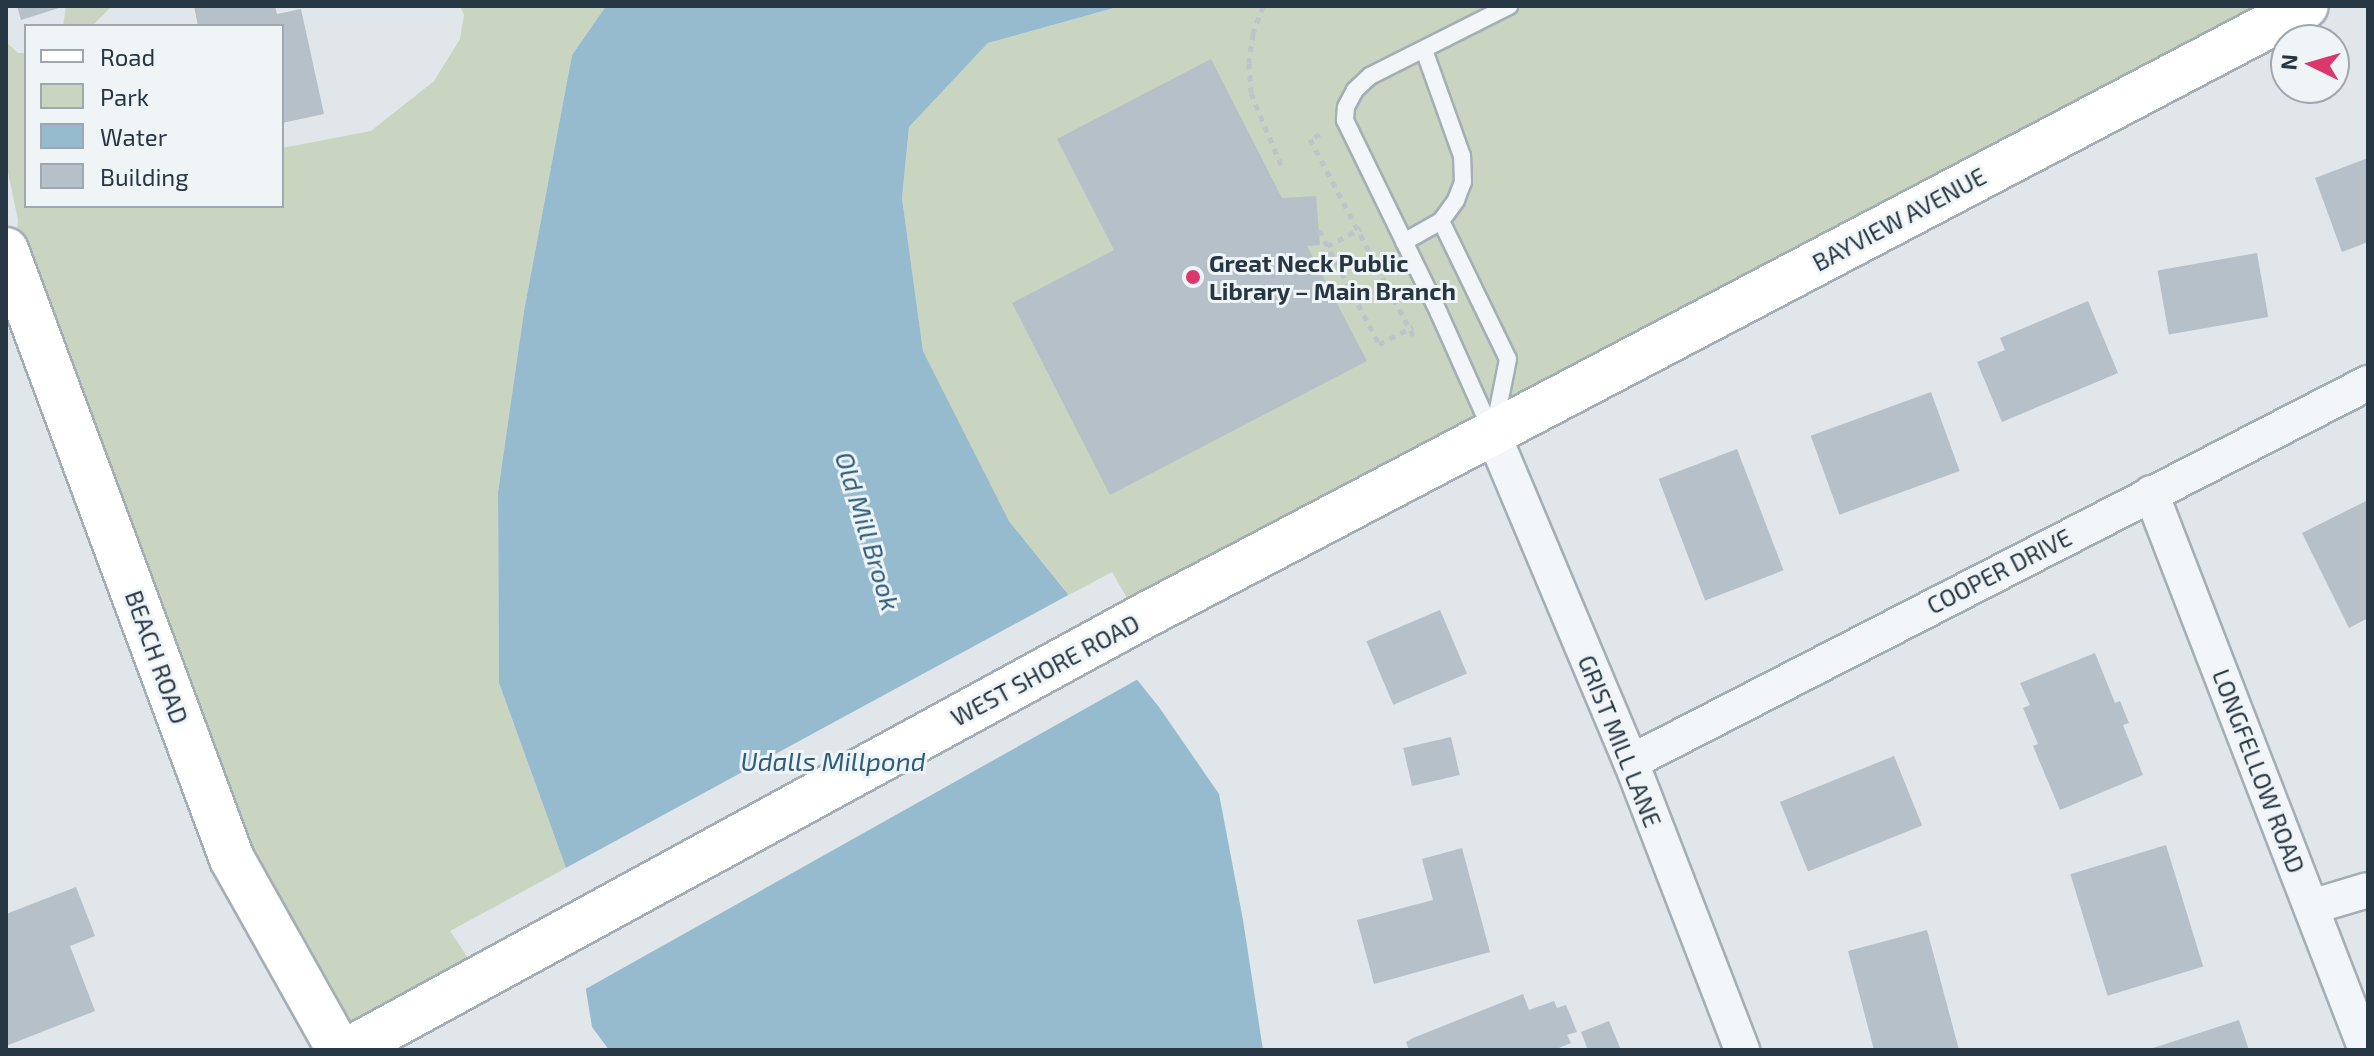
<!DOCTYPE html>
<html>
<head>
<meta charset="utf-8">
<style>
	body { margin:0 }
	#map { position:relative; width:2374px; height:1056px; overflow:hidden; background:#e0e6ea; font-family:"Exo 2",sans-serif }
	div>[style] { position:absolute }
	.green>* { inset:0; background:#c9d5c0 }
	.water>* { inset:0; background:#97bbce }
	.pier>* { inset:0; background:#e0e6ea }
	.building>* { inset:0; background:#b6c0c8; transform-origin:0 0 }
	.path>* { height:5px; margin-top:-2.5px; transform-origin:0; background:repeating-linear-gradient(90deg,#bec4c9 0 6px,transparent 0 12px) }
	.roads { filter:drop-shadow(2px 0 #a4aeb5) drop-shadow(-2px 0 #a4aeb5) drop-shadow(0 2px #a4aeb5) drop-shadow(0 -2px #a4aeb5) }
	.lane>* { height:16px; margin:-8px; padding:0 8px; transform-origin:8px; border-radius:8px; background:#f3f6f8 }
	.street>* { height:34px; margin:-17px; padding:0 17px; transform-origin:17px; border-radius:17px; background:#f3f6f8 }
	.secondary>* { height:44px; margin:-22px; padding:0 22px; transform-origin:22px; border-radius:22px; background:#fff }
	.dots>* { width:22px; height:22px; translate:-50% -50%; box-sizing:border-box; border:4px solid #eff4f7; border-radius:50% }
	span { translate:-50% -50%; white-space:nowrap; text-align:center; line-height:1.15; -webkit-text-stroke:6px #eff4f7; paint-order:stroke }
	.street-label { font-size:24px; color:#263643 }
	.poi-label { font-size:24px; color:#263643; font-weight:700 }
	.left { translate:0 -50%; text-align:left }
	.water-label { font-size:26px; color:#2c5d7c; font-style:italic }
	.frame { position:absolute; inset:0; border:8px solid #263643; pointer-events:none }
	.legend { position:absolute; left:24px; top:24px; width:260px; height:184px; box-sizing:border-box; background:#eff4f7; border:2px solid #9fa8af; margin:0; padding:10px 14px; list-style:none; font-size:24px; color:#263643 }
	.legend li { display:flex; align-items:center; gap:16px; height:40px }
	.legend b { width:40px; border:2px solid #9fa8af }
	.north { position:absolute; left:2270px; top:24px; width:80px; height:80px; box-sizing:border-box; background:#eff4f7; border:2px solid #9fa8af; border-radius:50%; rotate:275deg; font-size:22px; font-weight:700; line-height:32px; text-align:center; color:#263643 }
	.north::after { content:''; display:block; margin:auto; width:28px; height:36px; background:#dc376d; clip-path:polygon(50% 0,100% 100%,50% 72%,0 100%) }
</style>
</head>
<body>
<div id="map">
	<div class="green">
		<div style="clip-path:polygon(66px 6px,112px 6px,92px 26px,63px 26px)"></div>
		<div style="clip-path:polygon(460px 6px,606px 6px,572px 55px,524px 311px,498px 492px,499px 683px,566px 868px,450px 931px,483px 980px,348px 1050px,232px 859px,14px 272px,18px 220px,6px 163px,6px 42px,18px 53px,26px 53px,26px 206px,282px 206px,282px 148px,371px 131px,434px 81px,460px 39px,464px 15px)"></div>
		<div style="clip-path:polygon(1121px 6px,2306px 6px,1139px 619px,1112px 572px,1069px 595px,1009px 521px,923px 351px,902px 198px,909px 127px,988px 43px)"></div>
	</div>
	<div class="water">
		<div style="clip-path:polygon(606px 6px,1121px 6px,988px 43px,909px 127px,902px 198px,923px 351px,1009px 521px,1159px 707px,1219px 794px,1243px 920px,1263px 1050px,609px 1050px,592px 1027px,566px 868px,499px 683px,498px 492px,524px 311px,572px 55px)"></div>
	</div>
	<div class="pier">
		<div style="clip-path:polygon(1072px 593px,1140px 678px,582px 991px,562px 870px)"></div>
	</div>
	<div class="building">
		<div style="clip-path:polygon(17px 6px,62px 6px,62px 7px,21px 20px)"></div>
		<div style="clip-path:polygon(194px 6px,275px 6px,277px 14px,301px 9px,324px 114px,282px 123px,282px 26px,198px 26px)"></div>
		<div style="clip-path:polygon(1211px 59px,1282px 198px,1316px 196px,1320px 245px,1307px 246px,1367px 361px,1110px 495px,1012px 303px,1114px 250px,1057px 139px)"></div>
		<div style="clip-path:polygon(2368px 158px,2368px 242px,2342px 252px,2315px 178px)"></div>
		<div style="left:2257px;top:253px;width:65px;height:101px;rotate:80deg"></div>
		<div style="clip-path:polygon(2088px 301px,2118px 373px,2002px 422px,1977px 362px,2005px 350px,2000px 338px)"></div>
		<div style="left:1931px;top:392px;width:84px;height:128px;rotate:70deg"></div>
		<div style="left:1737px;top:449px;width:130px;height:84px;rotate:69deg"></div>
		<div style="clip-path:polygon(2368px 500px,2368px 618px,2349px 628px,2302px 533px)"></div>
		<div style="left:1440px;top:610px;width:69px;height:80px;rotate:67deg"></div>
		<div style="clip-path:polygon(2095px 653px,2115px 703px,2120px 701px,2129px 723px,2123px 725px,2143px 775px,2060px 810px,2033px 746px,2038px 744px,2023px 708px,2030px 705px,2020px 683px)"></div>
		<div style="left:1451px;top:737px;width:39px;height:49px;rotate:77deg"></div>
		<div style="left:1894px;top:756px;width:75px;height:123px;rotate:68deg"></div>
		<div style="left:2166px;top:845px;width:127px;height:100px;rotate:73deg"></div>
		<div style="clip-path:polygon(1462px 848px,1490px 952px,1374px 984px,1357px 920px,1433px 900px,1422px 859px)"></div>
		<div style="clip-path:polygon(76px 887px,95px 936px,70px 946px,95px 1011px,6px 1046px,6px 914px)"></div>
		<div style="clip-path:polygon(1927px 930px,1959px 1050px,1874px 1050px,1848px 951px)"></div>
		<div style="clip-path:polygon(1523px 994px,1529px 1010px,1554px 1001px,1557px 1008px,1566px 1005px,1577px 1032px,1567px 1035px,1571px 1043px,1554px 1050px,1409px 1050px,1406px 1042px,1413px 1038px)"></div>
		<div style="clip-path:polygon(2239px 1020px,2249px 1050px,2150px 1050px,2150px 1049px)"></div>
		<div style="clip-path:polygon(1609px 1021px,1621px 1050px,1588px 1050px,1581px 1032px)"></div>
	</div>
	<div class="path">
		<div style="left:1263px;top:6px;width:30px;rotate:110deg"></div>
		<div style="left:1253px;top:34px;width:29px;rotate:98deg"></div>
		<div style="left:1249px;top:63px;width:30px;rotate:86deg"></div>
		<div style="left:1251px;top:93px;width:78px;rotate:67.4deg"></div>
		<div style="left:1320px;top:134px;width:11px;rotate:153deg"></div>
		<div style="left:1310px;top:139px;width:224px;rotate:62.3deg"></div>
		<div style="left:1319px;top:230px;width:129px;rotate:62.2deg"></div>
		<div style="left:1379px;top:344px;width:38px;rotate:-27deg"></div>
		<div style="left:1327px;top:246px;width:38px;rotate:-27deg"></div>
	</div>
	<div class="roads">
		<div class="lane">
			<div style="left:1441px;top:221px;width:153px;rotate:64.1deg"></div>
			<div style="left:1508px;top:359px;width:76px;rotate:101.3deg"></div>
			<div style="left:1493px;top:434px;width:133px;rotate:-114.1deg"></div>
			<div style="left:1439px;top:313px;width:215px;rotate:-116deg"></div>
			<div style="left:1345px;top:120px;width:13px;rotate:-86deg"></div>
			<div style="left:1346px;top:107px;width:19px;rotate:-62deg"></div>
			<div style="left:1355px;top:90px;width:21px;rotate:-43deg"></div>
			<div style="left:1370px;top:76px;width:156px;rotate:-26.7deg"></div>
			<div style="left:1404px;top:242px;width:43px;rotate:-29.6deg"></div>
			<div style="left:1441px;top:221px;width:26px;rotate:-54deg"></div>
			<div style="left:1456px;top:200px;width:19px;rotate:-69deg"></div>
			<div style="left:1463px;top:182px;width:26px;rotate:-92deg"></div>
			<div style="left:1462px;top:156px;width:113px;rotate:-109.7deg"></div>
		</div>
		<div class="street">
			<div style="left:1493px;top:434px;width:356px;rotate:67.2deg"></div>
			<div style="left:1631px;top:762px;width:309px;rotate:68.9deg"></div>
			<div style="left:2151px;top:493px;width:597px;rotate:68.89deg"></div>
			<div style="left:1631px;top:762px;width:829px;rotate:-27.21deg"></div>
			<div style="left:2311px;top:907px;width:59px;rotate:-16.6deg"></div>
		</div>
		<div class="secondary">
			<div style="left:6px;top:250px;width:650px;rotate:69.64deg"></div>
			<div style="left:232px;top:859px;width:219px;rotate:60.7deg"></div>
			<div style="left:348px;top:1050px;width:907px;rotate:-28.6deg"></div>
			<div style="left:1144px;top:616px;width:1312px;rotate:-27.7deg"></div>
		</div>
	</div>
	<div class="dots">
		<div style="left:1193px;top:277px;background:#dc376d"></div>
	</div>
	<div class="street-label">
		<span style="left:1899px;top:219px;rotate:-28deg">BAYVIEW AVENUE</span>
		<span style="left:1999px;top:571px;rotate:-27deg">COOPER DRIVE</span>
		<span style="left:157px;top:657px;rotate:70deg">BEACH ROAD</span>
		<span style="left:1045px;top:670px;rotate:-28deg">WEST SHORE ROAD</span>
		<span style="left:1620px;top:741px;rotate:68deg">GRIST MILL LANE</span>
		<span style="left:2259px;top:771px;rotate:69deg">LONGFELLOW ROAD</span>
	</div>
	<div class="poi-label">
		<span class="left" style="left:1209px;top:277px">Great Neck Public<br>Library – Main Branch</span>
	</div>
	<div class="water-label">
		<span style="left:868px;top:531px;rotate:73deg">Old Mill Brook</span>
		<span style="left:833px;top:761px">Udalls Millpond</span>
	</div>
	<div class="frame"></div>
	<ul class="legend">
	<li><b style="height:10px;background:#fff"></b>Road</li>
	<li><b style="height:22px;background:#c9d5c0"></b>Park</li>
	<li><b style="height:22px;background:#97bbce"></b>Water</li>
	<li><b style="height:22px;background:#b6c0c8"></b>Building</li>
	</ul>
	<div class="north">N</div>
</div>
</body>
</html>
